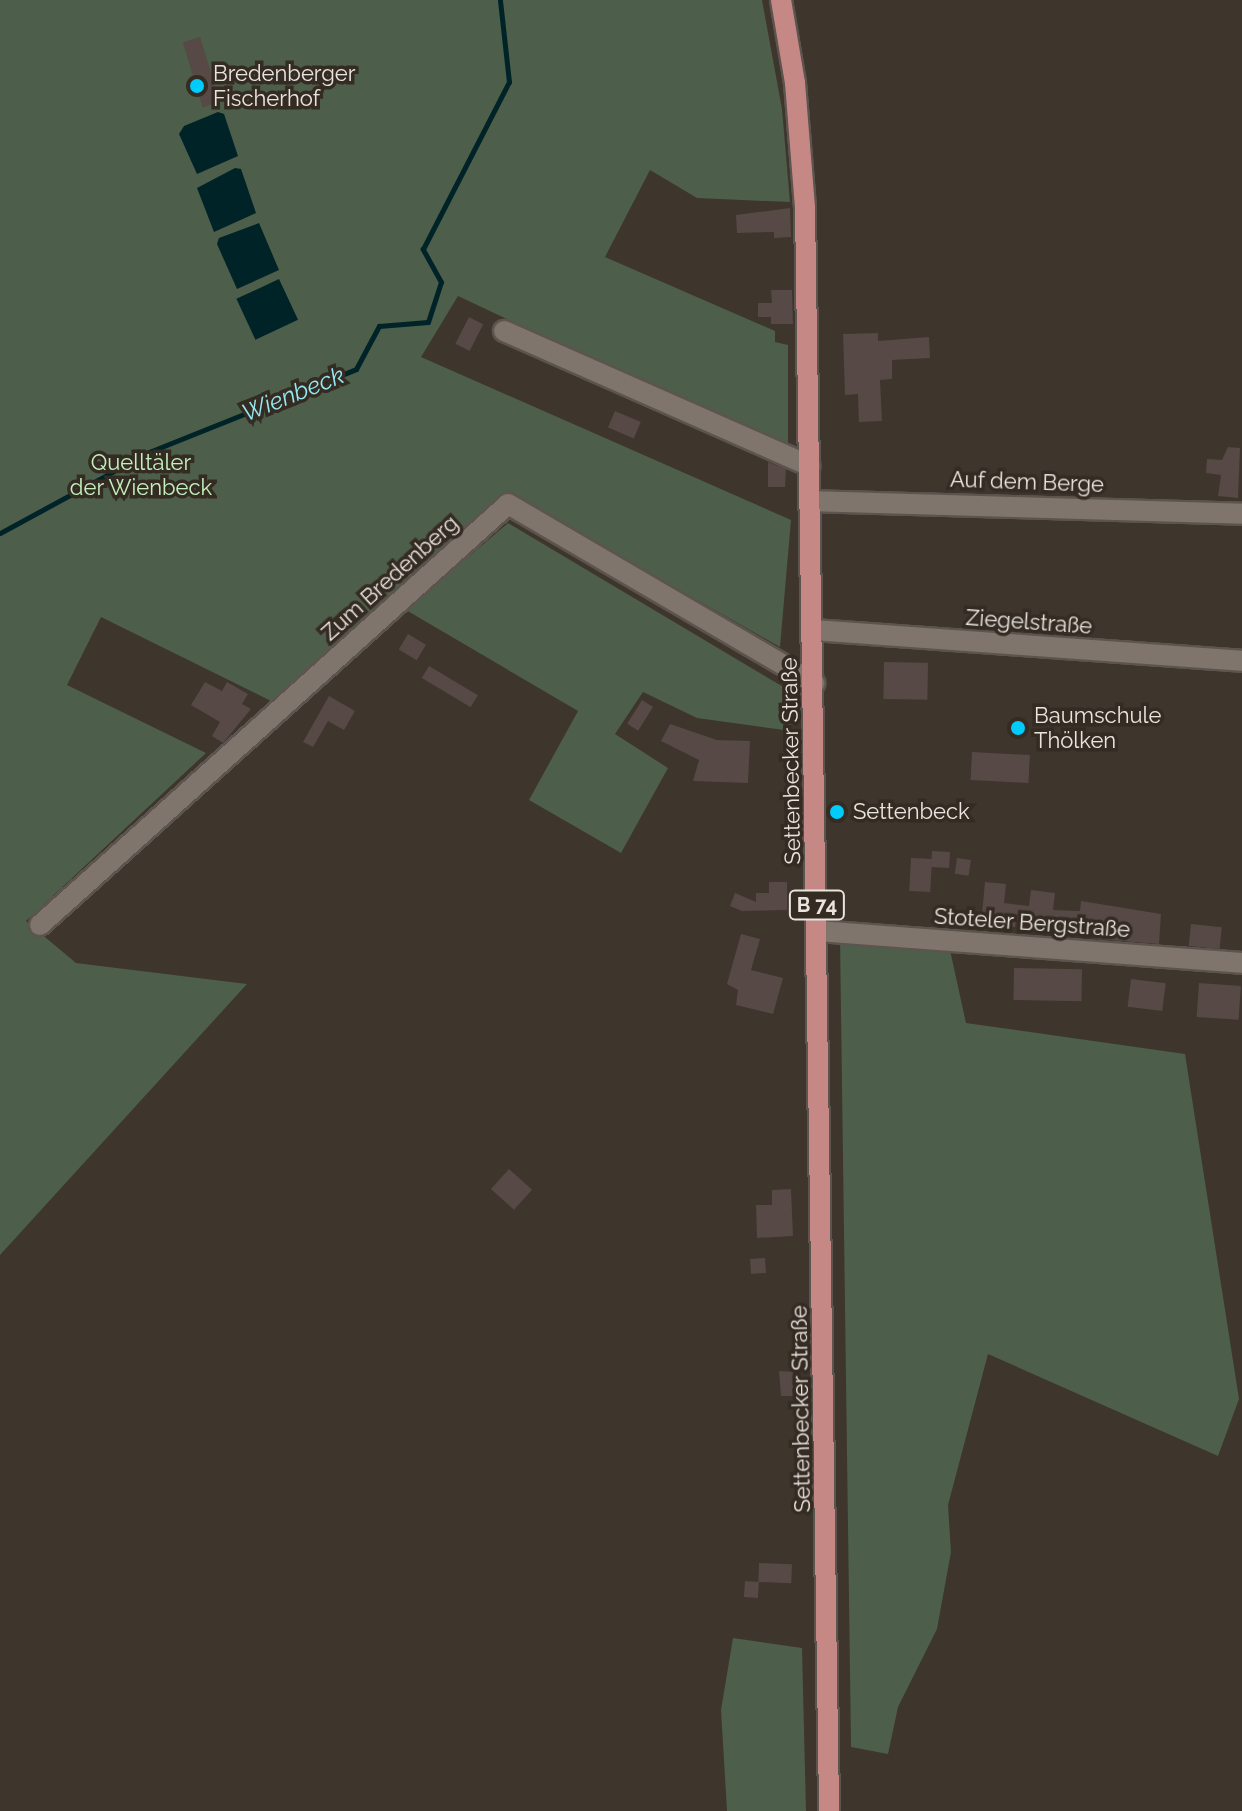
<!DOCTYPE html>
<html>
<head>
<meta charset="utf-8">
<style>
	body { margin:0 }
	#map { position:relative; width:1242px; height:1811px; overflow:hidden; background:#3e352d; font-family:Raleway,sans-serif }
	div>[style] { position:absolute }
	.green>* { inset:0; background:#4d5e4a }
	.water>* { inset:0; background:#002327; transform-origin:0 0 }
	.stream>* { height:5px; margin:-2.5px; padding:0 2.5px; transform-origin:2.5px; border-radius:2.5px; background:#002327 }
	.building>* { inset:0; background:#574946; transform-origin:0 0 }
	.roads { filter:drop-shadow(2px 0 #5c544e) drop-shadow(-2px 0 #5c544e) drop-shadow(0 2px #5c544e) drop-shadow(0 -2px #5c544e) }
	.minor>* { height:20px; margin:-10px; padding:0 10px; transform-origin:10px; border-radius:10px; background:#80756c }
	.major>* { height:20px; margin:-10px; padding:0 10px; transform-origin:10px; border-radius:10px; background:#c68884 }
	.dots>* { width:22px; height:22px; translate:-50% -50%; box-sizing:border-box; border:4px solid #342b23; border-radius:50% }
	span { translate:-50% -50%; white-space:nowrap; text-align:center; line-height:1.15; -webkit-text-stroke:7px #342b23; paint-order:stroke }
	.shield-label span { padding:2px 6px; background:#342b23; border:2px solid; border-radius:6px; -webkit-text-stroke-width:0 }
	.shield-label { font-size:20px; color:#eae4df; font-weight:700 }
	.poi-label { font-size:22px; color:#eae4df }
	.left { translate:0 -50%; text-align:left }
	.park-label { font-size:22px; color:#c3f0bd }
	.street-label { font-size:22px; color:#eae4df }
	.water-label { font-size:24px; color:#94e9f2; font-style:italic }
</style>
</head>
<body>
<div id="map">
	<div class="green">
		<div style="clip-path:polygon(0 0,762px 0,782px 109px,790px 202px,697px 198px,650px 170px,605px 257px,775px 331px,775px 342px,788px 345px,788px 451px,458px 296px,421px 357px,791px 520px,780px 647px,511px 494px,501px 496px,271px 701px,101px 617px,67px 685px,206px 753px,26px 921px,76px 963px,247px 984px,0 1255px)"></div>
		<div style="clip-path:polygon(508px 523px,790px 691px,791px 731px,697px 718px,643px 692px,615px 734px,668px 768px,621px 853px,529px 800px,578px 711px,406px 610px)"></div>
		<div style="clip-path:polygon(840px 938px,950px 950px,966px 1023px,1185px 1054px,1239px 1399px,1218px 1456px,988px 1354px,948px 1505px,951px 1552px,937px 1629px,898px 1707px,888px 1754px,851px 1747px)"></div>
		<div style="clip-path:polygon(733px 1638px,802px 1648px,806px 1811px,727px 1811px,721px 1710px)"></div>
	</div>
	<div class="water">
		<div style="clip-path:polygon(218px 112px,224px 114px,238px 156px,197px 174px,179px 134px,184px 126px)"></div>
		<div style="clip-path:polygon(235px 168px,241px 169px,256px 213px,214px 232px,197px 188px)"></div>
		<div style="clip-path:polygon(259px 223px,279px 270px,237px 289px,217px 244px,219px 238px)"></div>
		<div style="left:279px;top:279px;width:45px;height:47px;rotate:65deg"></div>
	</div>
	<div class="stream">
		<div style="left:0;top:533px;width:170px;rotate:-28.5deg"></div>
		<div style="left:149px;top:452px;width:223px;rotate:-21.8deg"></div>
		<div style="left:356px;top:369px;width:49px;rotate:-61.9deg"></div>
		<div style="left:379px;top:326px;width:49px;rotate:-4.7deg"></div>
		<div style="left:428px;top:322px;width:42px;rotate:-72deg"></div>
		<div style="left:441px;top:282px;width:38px;rotate:-119deg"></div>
		<div style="left:423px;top:249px;width:188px;rotate:-62.8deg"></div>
		<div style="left:509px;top:82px;width:82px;rotate:-96.3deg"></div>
	</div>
	<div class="building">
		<div style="left:200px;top:37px;width:68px;height:18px;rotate:73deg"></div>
		<div style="clip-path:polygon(790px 208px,791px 237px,774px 238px,774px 232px,737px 233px,736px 215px)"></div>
		<div style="clip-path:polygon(771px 290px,792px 290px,793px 324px,771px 324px,771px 317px,758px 317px,758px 303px,772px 303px)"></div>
		<div style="left:469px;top:317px;width:16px;height:30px;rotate:27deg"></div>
		<div style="clip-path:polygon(878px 333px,878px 341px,929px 337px,930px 358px,892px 360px,892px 379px,880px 380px,882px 421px,859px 422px,858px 394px,845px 395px,843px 334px)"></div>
		<div style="left:615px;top:411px;width:28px;height:18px;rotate:23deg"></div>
		<div style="clip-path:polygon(1228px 447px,1240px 448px,1238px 498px,1218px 496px,1221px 475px,1206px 473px,1207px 459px,1222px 460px)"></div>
		<div style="clip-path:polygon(768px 462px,786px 469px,785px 487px,768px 487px)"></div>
		<div style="left:408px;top:634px;width:21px;height:18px;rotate:31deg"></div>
		<div style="left:884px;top:662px;width:44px;height:37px;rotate:1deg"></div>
		<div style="left:429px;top:666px;width:57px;height:14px;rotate:31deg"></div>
		<div style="clip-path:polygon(205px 682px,222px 691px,227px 682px,248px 694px,242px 704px,251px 709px,223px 743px,212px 736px,220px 722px,191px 705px)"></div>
		<div style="clip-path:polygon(329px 696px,355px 711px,344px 730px,328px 721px,313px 747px,303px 742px)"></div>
		<div style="left:642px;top:700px;width:13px;height:28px;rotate:32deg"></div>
		<div style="clip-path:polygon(670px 724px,717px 740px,750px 741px,748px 783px,693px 781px,699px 760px,661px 741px)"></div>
		<div style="left:972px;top:752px;width:58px;height:28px;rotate:3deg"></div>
		<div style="left:932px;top:851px;width:18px;height:16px;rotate:3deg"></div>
		<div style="left:911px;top:858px;width:21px;height:33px;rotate:3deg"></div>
		<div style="left:957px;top:858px;width:14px;height:16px;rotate:8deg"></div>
		<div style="clip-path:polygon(769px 882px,787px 882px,787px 910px,742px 911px,730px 906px,735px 893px,756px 902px,756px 893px,769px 893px)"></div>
		<div style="clip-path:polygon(985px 882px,1006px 884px,1004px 903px,1029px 906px,1031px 890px,1055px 893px,1053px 910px,1080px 911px,1081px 901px,1161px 914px,1159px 944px,1094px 939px,1095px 932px,1047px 935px,1048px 924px,1016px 920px,1015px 927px,981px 924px)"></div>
		<div style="left:1191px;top:924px;width:31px;height:22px;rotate:6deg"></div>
		<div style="clip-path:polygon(741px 934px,760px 939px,751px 970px,783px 978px,773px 1014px,736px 1005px,738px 990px,727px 984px)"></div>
		<div style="left:1014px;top:968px;width:68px;height:32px;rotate:1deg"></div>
		<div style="left:1131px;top:979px;width:35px;height:28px;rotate:7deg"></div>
		<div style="left:1199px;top:983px;width:42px;height:34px;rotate:4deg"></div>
		<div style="left:509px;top:1169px;width:31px;height:27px;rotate:42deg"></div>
		<div style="clip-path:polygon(791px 1189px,793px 1236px,757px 1238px,756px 1205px,772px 1205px,772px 1190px)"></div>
		<div style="left:765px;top:1258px;width:15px;height:15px;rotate:86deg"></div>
		<div style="clip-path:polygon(779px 1371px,797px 1372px,796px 1396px,781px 1396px)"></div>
		<div style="left:759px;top:1563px;width:33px;height:19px;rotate:2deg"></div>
		<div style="left:745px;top:1581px;width:14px;height:16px;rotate:4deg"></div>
	</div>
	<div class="roads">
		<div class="minor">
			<div style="left:504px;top:331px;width:334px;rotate:23.8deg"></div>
			<div style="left:810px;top:501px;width:432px;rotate:1.7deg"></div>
			<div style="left:813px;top:630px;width:430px;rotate:4.1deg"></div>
			<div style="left:40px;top:925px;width:629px;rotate:-41.97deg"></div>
			<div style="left:508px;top:504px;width:355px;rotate:30.3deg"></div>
			<div style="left:818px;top:931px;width:425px;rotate:4.3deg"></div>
		</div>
		<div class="major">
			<div style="left:781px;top:0;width:84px;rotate:80.4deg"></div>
			<div style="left:795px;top:83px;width:125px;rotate:85.4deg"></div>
			<div style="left:805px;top:208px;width:1603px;rotate:89.14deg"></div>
		</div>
	</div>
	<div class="dots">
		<div style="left:197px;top:86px;background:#00cbf9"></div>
		<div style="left:1018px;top:728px;background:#00cbf9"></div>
		<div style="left:837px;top:812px;background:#00cbf9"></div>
	</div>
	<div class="shield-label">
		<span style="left:817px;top:905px">B 74</span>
	</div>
	<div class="poi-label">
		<span class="left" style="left:213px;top:86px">Bredenberger<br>Fischerhof</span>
		<span class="left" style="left:1034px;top:728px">Baumschule<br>Thölken</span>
		<span class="left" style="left:853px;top:812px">Settenbeck</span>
	</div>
	<div class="park-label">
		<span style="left:141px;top:475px">Quelltäler<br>der Wienbeck</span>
	</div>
	<div class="street-label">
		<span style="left:1027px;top:482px;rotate:2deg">Auf dem Berge</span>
		<span style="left:390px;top:578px;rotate:-42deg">Zum Bredenberg</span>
		<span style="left:1029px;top:622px;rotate:4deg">Ziegelstraße</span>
		<span style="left:791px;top:761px;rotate:-91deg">Settenbecker Straße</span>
		<span style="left:1032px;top:923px;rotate:4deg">Stoteler Bergstraße</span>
		<span style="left:801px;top:1409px;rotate:-91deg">Settenbecker Straße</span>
	</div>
	<div class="water-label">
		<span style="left:293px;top:394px;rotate:-22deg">Wienbeck</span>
	</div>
</div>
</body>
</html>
